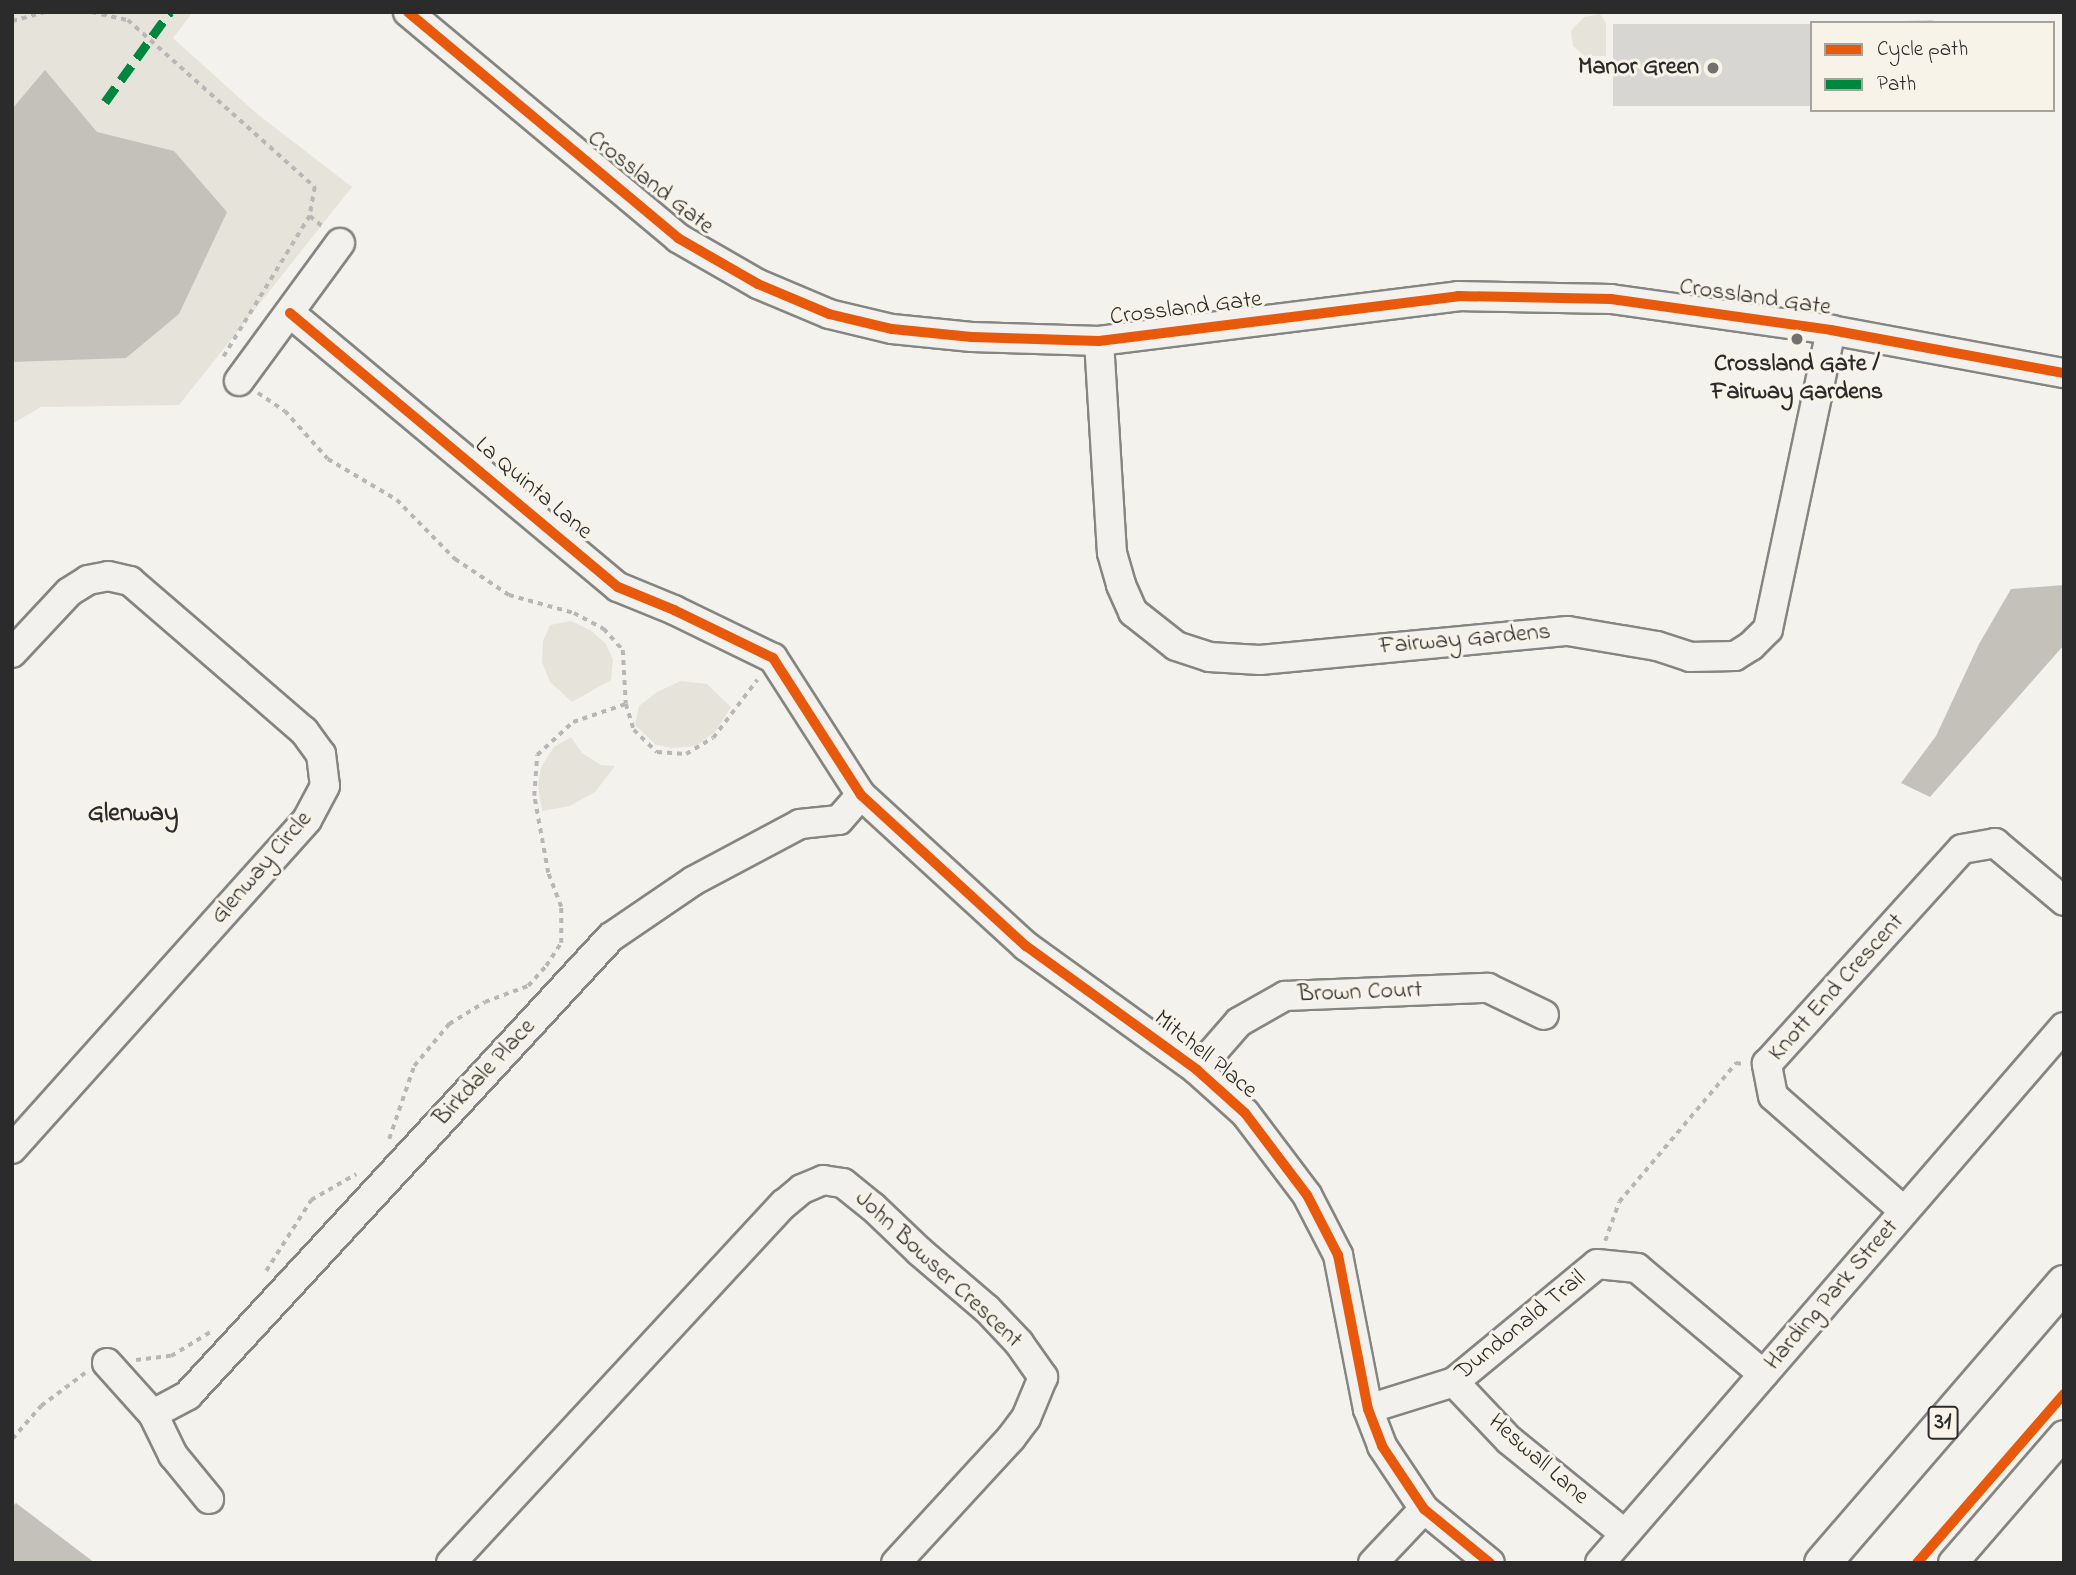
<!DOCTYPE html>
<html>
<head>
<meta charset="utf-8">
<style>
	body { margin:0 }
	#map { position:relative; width:2076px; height:1575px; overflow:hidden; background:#f4f2ec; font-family:"Indie Flower",sans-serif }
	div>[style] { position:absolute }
	.green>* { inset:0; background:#e6e3da }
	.water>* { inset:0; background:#c4c1ba }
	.building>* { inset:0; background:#d7d6d2; transform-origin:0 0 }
	.path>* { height:3.5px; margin-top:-1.75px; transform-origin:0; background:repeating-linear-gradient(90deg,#b8b7b5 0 5px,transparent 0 10px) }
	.roads { filter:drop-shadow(2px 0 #858582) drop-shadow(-2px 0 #858582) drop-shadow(0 2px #858582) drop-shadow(0 -2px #858582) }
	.minor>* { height:28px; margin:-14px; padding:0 14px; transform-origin:14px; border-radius:14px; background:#f2f1ed }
	.major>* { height:35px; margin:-17.5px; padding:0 17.5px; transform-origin:17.5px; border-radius:17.5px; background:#f2f1ed }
	.quiet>* { height:9px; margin-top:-4.5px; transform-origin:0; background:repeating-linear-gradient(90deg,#00873e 0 18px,transparent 0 27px) }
	.cycleway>* { height:10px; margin:-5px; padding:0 5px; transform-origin:5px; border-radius:5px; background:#e8590c }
	.dots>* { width:19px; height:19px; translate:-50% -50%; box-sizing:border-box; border:4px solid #f7f3e8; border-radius:50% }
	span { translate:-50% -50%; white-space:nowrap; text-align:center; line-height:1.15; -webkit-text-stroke:6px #f7f3e8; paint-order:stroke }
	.shield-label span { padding:2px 5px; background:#f7f3e8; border:2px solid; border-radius:5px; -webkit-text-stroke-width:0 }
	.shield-label { font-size:23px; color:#2b2b2b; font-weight:700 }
	.poi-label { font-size:24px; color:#2b2b2b; font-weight:700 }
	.right { translate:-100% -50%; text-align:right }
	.street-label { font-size:24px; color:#2b2b2b }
	.neighbourhood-label { font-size:26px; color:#2b2b2b; font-weight:700 }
	.frame { position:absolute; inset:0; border:14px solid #2b2b2b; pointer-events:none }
	.legend { position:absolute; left:1810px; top:21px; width:245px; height:91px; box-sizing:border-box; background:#f7f3e8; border:2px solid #a5a39c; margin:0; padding:9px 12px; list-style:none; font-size:21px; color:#2b2b2b }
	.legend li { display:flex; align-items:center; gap:14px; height:35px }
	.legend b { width:35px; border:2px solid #a5a39c }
</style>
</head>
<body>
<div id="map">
	<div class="green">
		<div style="clip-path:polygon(12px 12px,193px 12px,173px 38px,256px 113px,352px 187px,179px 405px,41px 407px,12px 424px)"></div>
		<div style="clip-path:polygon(1600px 14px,1606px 23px,1606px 56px,1585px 56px,1573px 46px,1571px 31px,1584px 17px)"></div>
		<div style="clip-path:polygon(571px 621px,590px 630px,606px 644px,613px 660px,611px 680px,572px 702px,550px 682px,542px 662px,543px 641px,550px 625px)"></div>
		<div style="clip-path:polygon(681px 681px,707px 684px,731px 707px,715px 732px,696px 746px,673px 748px,656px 745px,635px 725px,639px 706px,657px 692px)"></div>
		<div style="clip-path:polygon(571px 737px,582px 753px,601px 765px,615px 766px,595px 792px,570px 806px,542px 811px,538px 785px,541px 767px,554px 747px)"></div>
	</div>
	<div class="water">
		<div style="clip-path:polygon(45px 70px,97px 132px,174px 151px,227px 212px,179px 314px,126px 358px,12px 362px,12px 109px)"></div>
		<div style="clip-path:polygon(2064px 585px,2064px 645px,1930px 797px,1901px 783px,1936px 736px,1979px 644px,2011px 589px)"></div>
		<div style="clip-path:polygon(16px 1503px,95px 1563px,12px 1563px,12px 1507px)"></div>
	</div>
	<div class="building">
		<div style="clip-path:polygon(1933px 20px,1933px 23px,1904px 23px,1904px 21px)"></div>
		<div style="left:1812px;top:24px;width:82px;height:199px;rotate:90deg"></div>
	</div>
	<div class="path">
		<div style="left:92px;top:12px;width:37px;rotate:13deg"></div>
		<div style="left:128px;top:20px;width:251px;rotate:41.8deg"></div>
		<div style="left:315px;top:187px;width:29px;rotate:100deg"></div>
		<div style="left:310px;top:216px;width:167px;rotate:121.5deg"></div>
		<div style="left:12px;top:21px;width:35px;rotate:-15deg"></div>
		<div style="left:310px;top:216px;width:17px;rotate:40deg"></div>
		<div style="left:258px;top:393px;width:32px;rotate:34deg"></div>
		<div style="left:285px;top:411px;width:64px;rotate:48.1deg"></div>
		<div style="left:328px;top:459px;width:80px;rotate:30.7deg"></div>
		<div style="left:397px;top:500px;width:83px;rotate:45.5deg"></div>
		<div style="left:455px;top:559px;width:65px;rotate:33.7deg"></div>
		<div style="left:509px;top:595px;width:67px;rotate:15.5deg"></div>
		<div style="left:574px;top:613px;width:34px;rotate:28deg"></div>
		<div style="left:604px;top:629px;width:28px;rotate:48deg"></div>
		<div style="left:623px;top:650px;width:54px;rotate:86.8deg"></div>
		<div style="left:389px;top:1139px;width:77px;rotate:-71.1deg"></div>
		<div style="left:414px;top:1066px;width:55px;rotate:-50.2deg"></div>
		<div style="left:449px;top:1024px;width:42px;rotate:-31.4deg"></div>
		<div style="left:485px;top:1002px;width:46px;rotate:-20.4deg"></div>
		<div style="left:528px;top:986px;width:27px;rotate:-48deg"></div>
		<div style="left:546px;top:966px;width:27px;rotate:-57deg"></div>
		<div style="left:561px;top:943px;width:36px;rotate:-90deg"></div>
		<div style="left:561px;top:907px;width:36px;rotate:-111deg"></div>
		<div style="left:548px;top:873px;width:78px;rotate:-100.3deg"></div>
		<div style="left:534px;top:796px;width:41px;rotate:-85.8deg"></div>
		<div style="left:537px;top:755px;width:49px;rotate:-42.5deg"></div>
		<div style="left:573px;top:722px;width:56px;rotate:-18.8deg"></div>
		<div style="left:626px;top:704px;width:27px;rotate:73deg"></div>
		<div style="left:634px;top:730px;width:32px;rotate:44deg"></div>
		<div style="left:657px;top:752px;width:29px;rotate:4deg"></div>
		<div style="left:686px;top:754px;width:31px;rotate:-31deg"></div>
		<div style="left:713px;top:738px;width:73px;rotate:-52.8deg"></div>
		<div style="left:1605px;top:1241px;width:41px;rotate:-70.3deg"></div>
		<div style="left:1619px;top:1202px;width:182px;rotate:-49.9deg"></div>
		<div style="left:1736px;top:1063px;width:7px;rotate:8deg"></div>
		<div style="left:266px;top:1271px;width:84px;rotate:-57.6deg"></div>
		<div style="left:311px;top:1200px;width:52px;rotate:-30deg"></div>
		<div style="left:136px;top:1360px;width:35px;rotate:-7deg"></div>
		<div style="left:171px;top:1356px;width:48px;rotate:-31.4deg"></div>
		<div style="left:12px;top:1439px;width:44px;rotate:-48.7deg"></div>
		<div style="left:41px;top:1406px;width:55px;rotate:-36.9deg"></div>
	</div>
	<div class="roads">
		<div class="minor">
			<div style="left:408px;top:12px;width:352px;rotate:39.9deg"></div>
			<div style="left:678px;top:238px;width:92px;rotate:29.9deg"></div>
			<div style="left:758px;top:284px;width:77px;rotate:22.9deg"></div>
			<div style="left:829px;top:314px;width:65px;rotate:13.4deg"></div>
			<div style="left:892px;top:329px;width:80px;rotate:5.7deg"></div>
			<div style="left:972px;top:337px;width:127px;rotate:1.8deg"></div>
			<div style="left:1099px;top:341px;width:362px;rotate:-7.1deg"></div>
			<div style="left:1458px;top:296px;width:153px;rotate:1.1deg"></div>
			<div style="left:1611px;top:299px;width:222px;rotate:8deg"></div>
			<div style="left:1831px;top:330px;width:237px;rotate:10.5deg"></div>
			<div style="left:290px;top:313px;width:427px;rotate:39.9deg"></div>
			<div style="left:618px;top:587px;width:61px;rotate:22.3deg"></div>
			<div style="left:674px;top:610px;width:110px;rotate:25.9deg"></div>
			<div style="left:773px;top:658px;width:163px;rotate:57.3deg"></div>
			<div style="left:861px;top:795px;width:224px;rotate:42.5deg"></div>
			<div style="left:1026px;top:946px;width:211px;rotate:35.9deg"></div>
			<div style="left:1197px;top:1070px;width:64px;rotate:41.9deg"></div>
			<div style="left:1245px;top:1113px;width:103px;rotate:52.9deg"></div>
			<div style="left:1307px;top:1195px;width:68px;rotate:62.7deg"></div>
			<div style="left:1338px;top:1255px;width:157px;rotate:79deg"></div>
			<div style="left:1368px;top:1409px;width:40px;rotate:69deg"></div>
			<div style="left:1382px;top:1446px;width:76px;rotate:56.3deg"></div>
			<div style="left:1424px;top:1509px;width:85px;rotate:39.3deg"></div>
			<div style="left:1099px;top:341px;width:212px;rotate:86.5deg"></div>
			<div style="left:1112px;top:553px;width:33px;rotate:74deg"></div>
			<div style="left:1121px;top:585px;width:30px;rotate:66deg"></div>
			<div style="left:1133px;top:612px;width:55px;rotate:38.3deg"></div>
			<div style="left:1176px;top:646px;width:35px;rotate:18deg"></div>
			<div style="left:1209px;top:657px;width:51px;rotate:3.4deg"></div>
			<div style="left:1260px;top:660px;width:309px;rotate:-5.4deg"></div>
			<div style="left:1568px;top:631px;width:90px;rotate:9.6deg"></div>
			<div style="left:1657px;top:646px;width:35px;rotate:18deg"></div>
			<div style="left:1690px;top:657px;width:45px;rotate:-1.3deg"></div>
			<div style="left:1735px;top:656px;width:19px;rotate:-32deg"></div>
			<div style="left:1751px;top:646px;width:24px;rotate:-45deg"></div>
			<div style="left:1768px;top:629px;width:306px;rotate:-78.1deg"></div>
			<div style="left:239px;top:381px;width:171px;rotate:-53.8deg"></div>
			<div style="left:12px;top:653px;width:83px;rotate:-46.9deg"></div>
			<div style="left:69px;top:592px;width:22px;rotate:-32deg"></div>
			<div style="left:88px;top:580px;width:20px;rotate:-11deg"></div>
			<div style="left:108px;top:576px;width:23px;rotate:13deg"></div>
			<div style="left:130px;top:581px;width:230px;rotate:40.8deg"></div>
			<div style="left:304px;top:731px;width:29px;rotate:54deg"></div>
			<div style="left:321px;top:754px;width:32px;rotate:83deg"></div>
			<div style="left:325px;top:786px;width:38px;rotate:118deg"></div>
			<div style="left:307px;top:820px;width:442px;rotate:131.9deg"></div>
			<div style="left:1197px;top:1070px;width:64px;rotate:-48.8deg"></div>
			<div style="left:1239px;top:1022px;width:53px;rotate:-29.5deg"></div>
			<div style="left:1285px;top:996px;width:203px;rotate:-2.3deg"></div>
			<div style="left:1488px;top:988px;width:62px;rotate:25.7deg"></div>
			<div style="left:1904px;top:1211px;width:174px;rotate:-138.7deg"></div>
			<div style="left:1773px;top:1096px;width:33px;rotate:-101deg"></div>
			<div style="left:1767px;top:1064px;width:290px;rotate:-47.8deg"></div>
			<div style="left:1962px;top:849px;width:34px;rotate:-10deg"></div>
			<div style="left:1995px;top:843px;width:90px;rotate:40deg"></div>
			<div style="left:107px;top:1363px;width:69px;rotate:48deg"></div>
			<div style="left:153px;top:1414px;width:46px;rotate:64deg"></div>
			<div style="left:173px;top:1455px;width:57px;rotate:50.7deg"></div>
			<div style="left:1454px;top:1382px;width:80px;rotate:46.5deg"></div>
			<div style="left:1509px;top:1440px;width:149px;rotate:39deg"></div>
			<div style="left:1368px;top:1409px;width:90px;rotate:-17.4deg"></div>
			<div style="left:1454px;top:1382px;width:185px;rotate:-39.5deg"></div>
			<div style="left:1597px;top:1264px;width:40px;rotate:5.7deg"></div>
			<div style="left:1637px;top:1268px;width:165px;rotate:40.1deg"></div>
			<div style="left:153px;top:1414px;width:40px;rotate:-28deg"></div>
			<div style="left:188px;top:1395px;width:623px;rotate:-47.28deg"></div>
			<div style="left:611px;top:937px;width:99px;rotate:-34.3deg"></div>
			<div style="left:693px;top:881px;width:121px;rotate:-28deg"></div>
			<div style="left:800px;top:824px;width:39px;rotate:-6deg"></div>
			<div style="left:839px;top:820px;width:33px;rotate:-49deg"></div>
			<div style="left:451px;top:1563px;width:490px;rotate:-47.2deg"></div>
			<div style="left:784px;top:1204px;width:23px;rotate:-40deg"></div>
			<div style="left:802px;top:1189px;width:23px;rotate:-23deg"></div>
			<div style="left:823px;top:1180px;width:20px;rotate:9deg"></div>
			<div style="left:843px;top:1183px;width:38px;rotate:39deg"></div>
			<div style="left:873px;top:1207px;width:64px;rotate:43.7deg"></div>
			<div style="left:919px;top:1251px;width:89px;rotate:40.5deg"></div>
			<div style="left:987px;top:1309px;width:47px;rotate:46.7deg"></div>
			<div style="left:1019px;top:1343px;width:42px;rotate:54.8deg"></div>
			<div style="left:1043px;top:1377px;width:44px;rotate:112.5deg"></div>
			<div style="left:1026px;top:1418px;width:25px;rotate:127deg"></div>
			<div style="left:1011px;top:1438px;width:170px;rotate:132.6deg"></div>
			<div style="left:1373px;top:1563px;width:74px;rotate:-46.6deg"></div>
			<div style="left:1600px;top:1563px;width:709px;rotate:-49.12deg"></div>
			<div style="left:1953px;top:1563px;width:169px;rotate:-49.1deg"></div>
		</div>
		<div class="major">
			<div style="left:1822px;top:1563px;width:370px;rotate:-49.2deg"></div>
		</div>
	</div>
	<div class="quiet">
		<div style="left:105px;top:102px;width:111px;rotate:-54.2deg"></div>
	</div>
	<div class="cycleway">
		<div style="left:408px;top:12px;width:352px;rotate:39.9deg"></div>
		<div style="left:678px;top:238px;width:92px;rotate:29.9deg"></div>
		<div style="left:758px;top:284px;width:77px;rotate:22.9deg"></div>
		<div style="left:829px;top:314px;width:65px;rotate:13.4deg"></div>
		<div style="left:892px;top:329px;width:80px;rotate:5.7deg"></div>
		<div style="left:972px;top:337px;width:127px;rotate:1.8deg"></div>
		<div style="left:1099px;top:341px;width:362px;rotate:-7.1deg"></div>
		<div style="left:1458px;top:296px;width:153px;rotate:1.1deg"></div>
		<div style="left:1611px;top:299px;width:222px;rotate:8deg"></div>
		<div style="left:1831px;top:330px;width:237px;rotate:10.5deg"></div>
		<div style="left:290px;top:313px;width:427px;rotate:39.9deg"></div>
		<div style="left:618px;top:587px;width:61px;rotate:22.3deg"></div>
		<div style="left:674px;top:610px;width:110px;rotate:25.9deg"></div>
		<div style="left:773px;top:658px;width:163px;rotate:57.3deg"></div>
		<div style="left:861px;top:795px;width:224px;rotate:42.5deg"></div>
		<div style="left:1026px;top:946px;width:211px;rotate:35.9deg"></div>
		<div style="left:1197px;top:1070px;width:64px;rotate:41.9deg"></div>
		<div style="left:1245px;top:1113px;width:103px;rotate:52.9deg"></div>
		<div style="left:1307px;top:1195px;width:68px;rotate:62.7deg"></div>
		<div style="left:1338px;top:1255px;width:157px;rotate:79deg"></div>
		<div style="left:1368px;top:1409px;width:40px;rotate:69deg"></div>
		<div style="left:1382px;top:1446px;width:76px;rotate:56.3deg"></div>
		<div style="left:1424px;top:1509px;width:85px;rotate:39.3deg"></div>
		<div style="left:1917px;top:1563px;width:224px;rotate:-49deg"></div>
	</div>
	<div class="dots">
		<div style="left:1713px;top:68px;background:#71716f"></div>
		<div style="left:1797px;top:339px;background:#71716f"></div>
	</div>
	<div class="shield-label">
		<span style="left:1943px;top:1423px">31</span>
	</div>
	<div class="poi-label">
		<span class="right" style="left:1699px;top:68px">Manor Green</span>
		<span style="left:1797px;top:379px">Crossland Gate /<br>Fairway Gardens</span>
	</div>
	<div class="street-label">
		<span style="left:650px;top:183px;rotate:38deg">Crossland Gate</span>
		<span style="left:1755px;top:298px;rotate:8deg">Crossland Gate</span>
		<span style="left:1186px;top:309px;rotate:-7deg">Crossland Gate</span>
		<span style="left:533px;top:489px;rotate:40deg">La Quinta Lane</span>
		<span style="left:1465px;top:640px;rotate:-5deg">Fairway Gardens</span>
		<span style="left:262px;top:868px;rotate:-49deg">Glenway Circle</span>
		<span style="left:1837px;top:988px;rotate:-48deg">Knott End Crescent</span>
		<span style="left:1360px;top:993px;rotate:-2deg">Brown Court</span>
		<span style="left:1205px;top:1055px;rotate:39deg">Mitchell Place</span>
		<span style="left:485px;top:1073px;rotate:-47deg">Birkdale Place</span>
		<span style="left:938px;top:1270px;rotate:43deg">John Bowser Crescent</span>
		<span style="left:1832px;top:1295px;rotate:-49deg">Harding Park Street</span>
		<span style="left:1521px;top:1326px;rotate:-39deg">Dundonald Trail</span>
		<span style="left:1538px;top:1460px;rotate:41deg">Heswall Lane</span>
	</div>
	<div class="neighbourhood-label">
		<span style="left:133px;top:815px">Glenway</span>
	</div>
	<div class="frame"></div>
	<ul class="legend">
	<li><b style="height:9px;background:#e8590c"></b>Cycle path</li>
	<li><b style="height:9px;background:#00873e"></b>Path</li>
	</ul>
</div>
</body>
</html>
